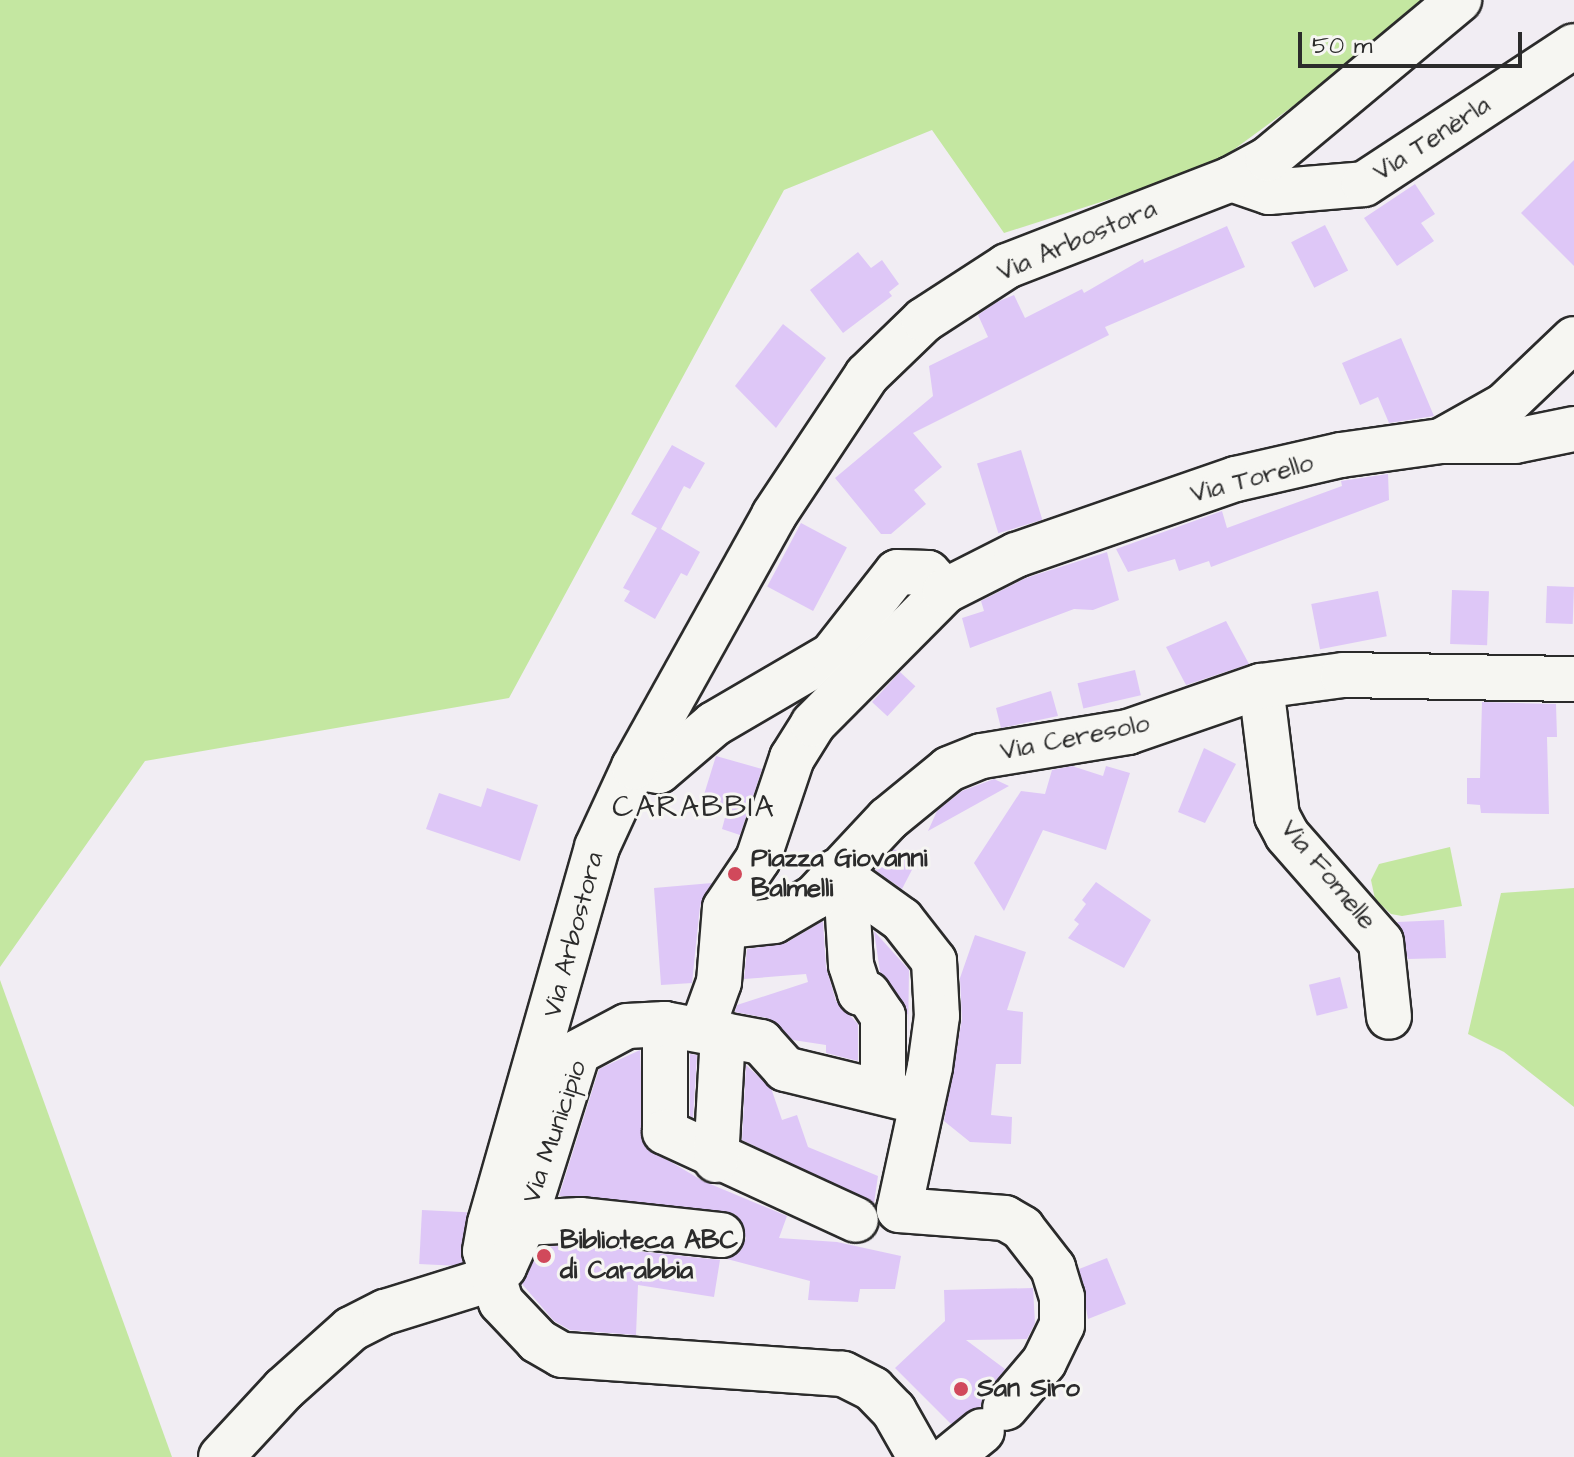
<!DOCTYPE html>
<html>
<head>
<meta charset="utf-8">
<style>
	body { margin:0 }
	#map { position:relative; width:1574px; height:1457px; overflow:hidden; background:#f1edf3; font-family:"Architects Daughter",sans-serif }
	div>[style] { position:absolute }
	.green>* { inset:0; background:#c4e7a1 }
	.building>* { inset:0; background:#dec7f7; transform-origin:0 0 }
	.roads { filter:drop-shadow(2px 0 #2b2b2b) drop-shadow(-2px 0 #2b2b2b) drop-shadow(0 2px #2b2b2b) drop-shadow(0 -2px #2b2b2b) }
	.minor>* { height:44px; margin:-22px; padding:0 22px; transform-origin:22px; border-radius:22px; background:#f6f6f2 }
	.dots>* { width:22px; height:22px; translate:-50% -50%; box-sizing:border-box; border:4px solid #f6f6f2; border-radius:50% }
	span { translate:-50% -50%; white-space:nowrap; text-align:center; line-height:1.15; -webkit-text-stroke:6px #f6f6f2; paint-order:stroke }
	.street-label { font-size:26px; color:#2b2b2b }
	.poi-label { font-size:26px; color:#2b2b2b; font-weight:700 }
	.left { translate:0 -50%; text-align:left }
	.quarter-label { font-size:30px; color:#2b2b2b; letter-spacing:2px }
	.scale { position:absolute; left:1298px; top:32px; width:224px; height:36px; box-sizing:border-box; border:4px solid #2b2b2b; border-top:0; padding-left:10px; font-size:24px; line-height:28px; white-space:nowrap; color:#2b2b2b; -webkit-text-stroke:6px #f6f6f2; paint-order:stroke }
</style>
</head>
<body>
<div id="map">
	<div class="green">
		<div style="clip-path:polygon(0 0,1451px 0,1410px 20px,1210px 167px,1004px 233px,932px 130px,784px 190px,509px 698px,145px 761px,0 967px)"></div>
		<div style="clip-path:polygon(1450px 847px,1462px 906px,1402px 916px,1391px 914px,1375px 899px,1371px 880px,1379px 864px)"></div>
		<div style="clip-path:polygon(1574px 888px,1574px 1107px,1504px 1052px,1468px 1034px,1501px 893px)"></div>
		<div style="clip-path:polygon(0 980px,172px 1457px,0 1457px)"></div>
	</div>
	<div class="building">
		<div style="clip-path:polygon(1574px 160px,1574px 266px,1521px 213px)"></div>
		<div style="clip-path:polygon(1415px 184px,1435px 214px,1421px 223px,1434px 241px,1397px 266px,1364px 218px)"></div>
		<div style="left:1325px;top:225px;width:51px;height:38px;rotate:63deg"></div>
		<div style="clip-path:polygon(1227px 226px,1245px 267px,1105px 327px,1109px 335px,913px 433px,942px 467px,914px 490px,926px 504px,891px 534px,881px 534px,835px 478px,933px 396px,929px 366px,988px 337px,978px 315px,997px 302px,1014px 295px,1025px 318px,1082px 289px,1084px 293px,1143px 259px,1144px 263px)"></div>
		<div style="clip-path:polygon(858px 252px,871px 268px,882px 260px,899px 284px,889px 292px,892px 296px,843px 333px,810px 290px)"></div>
		<div style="clip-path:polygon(783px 324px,826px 358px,776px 428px,735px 386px)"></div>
		<div style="clip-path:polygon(1401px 338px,1434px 416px,1389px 423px,1378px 397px,1360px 405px,1342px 363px)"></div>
		<div style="clip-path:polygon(672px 445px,705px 463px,690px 489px,684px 486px,661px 529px,700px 552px,687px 576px,681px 573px,655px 619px,624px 601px,630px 591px,623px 588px,657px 528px,631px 514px)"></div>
		<div style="left:1021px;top:450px;width:73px;height:46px;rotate:73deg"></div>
		<div style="clip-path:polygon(1388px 474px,1389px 500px,1211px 567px,1209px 561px,1179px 571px,1175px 559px,1128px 572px,1116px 549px,1222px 511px,1227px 528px,1342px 486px,1341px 481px)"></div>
		<div style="left:801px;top:523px;width:52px;height:72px;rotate:28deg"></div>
		<div style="clip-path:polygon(1107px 552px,1119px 600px,1093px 610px,1074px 609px,970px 648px,962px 618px,984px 611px,981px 601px,1026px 578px)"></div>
		<div style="left:1547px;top:586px;width:27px;height:37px;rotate:2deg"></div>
		<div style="left:1452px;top:590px;width:37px;height:54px;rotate:2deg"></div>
		<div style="left:1378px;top:591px;width:46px;height:68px;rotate:79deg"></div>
		<div style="clip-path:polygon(1226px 621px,1249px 664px,1186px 685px,1166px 647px)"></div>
		<div style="left:1135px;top:670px;width:26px;height:59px;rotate:77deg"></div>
		<div style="left:900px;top:672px;width:21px;height:41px;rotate:43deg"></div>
		<div style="clip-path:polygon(1051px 691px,1058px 716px,1001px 728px,996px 708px)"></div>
		<div style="clip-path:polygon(1482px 702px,1556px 704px,1557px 737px,1547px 737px,1549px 814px,1481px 813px,1480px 805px,1467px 804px,1467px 778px,1480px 778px)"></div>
		<div style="clip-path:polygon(1204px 748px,1236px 764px,1205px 823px,1178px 812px)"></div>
		<div style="clip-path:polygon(716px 756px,762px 769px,740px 835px,722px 829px,727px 810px,702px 801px)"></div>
		<div style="clip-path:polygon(1072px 766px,1103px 776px,1106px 766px,1130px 773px,1106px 850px,1043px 830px,1004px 911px,974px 863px,1021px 791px,1045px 794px,1052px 770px)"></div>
		<div style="clip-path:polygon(994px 779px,1009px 786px,928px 831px,937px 811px,962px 791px)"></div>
		<div style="clip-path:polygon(487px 788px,538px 805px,520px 861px,426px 829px,439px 793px,481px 807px)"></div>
		<div style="clip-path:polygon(894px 849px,916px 862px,902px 889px,875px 870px)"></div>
		<div style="clip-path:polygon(1096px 882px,1151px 920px,1124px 968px,1068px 938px,1079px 924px,1074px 920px,1086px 904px,1082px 900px)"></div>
		<div style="clip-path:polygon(712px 883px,700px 906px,692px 983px,661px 985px,654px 888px)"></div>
		<div style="clip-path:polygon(1444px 920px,1446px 958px,1408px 959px,1397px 922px)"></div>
		<div style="clip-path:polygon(823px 921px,826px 967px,836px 1001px,858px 1024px,858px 1061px,826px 1053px,826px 1045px,793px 1040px,767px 1018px,735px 1012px,737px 1005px,808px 982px,806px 974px,744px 979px,747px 949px,786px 943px)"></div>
		<div style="clip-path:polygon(874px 931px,909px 970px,908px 1043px,908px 1015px,880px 972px)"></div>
		<div style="clip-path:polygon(975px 935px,1026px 952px,1007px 1010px,1023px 1012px,1021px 1064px,996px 1064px,991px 1115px,1012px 1117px,1011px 1144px,970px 1142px,944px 1121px,962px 1019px,960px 978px)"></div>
		<div style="left:1340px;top:977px;width:32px;height:32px;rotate:76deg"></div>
		<div style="clip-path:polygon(640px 1050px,644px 1146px,703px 1181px,787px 1216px,779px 1238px,837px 1242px,901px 1256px,895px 1289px,860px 1289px,858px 1302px,808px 1300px,810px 1281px,727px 1259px,741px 1250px,746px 1238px,735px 1214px,559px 1196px,599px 1069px)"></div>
		<div style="clip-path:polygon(690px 1054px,697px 1055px,693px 1118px,690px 1116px)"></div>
		<div style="clip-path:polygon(746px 1065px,771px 1088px,782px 1120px,797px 1115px,808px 1147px,878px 1176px,874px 1203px,742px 1140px)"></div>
		<div style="left:422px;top:1210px;width:45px;height:54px;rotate:3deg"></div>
		<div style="clip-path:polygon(579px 1245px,720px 1260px,714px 1297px,638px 1285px,636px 1335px,570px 1330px,554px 1321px,522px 1284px,540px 1247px)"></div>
		<div style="clip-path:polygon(1107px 1258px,1126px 1304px,1088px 1319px,1079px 1269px)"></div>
		<div style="clip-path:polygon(1033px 1288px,1035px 1323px,1027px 1339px,966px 1340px,1005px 1369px,981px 1406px,951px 1424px,895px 1368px,945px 1321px,944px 1290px)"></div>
	</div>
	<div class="roads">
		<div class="minor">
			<div style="left:1231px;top:179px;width:40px;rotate:18.9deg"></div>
			<div style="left:1269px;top:192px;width:95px;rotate:-4.8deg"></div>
			<div style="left:1364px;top:184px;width:251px;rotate:-33.3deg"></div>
			<div style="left:1443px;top:440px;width:71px;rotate:-29.4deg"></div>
			<div style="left:1505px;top:405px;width:95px;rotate:-43.7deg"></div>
			<div style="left:1261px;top:686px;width:131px;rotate:83deg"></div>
			<div style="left:1277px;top:816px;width:21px;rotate:62deg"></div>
			<div style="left:1287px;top:835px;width:142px;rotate:48.7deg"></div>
			<div style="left:1381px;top:942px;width:75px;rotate:83.9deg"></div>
			<div style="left:634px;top:767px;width:25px;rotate:9deg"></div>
			<div style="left:659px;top:771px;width:72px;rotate:-40.5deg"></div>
			<div style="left:714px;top:724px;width:137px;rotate:-30.3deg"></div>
			<div style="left:832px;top:655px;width:105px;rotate:-51.9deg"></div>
			<div style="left:897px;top:572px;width:31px;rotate:2deg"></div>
			<div style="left:928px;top:573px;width:25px;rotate:47deg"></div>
			<div style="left:835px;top:872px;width:82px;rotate:35.6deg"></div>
			<div style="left:902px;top:920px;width:52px;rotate:52deg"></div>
			<div style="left:934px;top:961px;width:55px;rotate:86.9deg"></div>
			<div style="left:937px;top:1016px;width:51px;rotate:97.8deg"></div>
			<div style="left:930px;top:1067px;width:146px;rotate:102.2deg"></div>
			<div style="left:899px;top:1210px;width:106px;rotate:4.3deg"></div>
			<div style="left:1005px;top:1218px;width:20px;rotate:30deg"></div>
			<div style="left:1022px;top:1228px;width:51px;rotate:52.2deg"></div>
			<div style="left:1053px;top:1268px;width:30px;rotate:73deg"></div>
			<div style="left:1062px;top:1297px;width:28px;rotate:90deg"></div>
			<div style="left:1062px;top:1325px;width:41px;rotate:115.9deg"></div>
			<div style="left:1044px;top:1362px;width:60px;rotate:130.3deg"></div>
			<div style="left:832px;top:874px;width:29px;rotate:59deg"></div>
			<div style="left:847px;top:899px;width:66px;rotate:86.5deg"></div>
			<div style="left:851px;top:965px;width:29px;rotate:72deg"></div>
			<div style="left:860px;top:993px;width:8px;rotate:7deg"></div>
			<div style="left:868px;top:994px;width:27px;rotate:56deg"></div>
			<div style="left:883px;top:1016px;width:76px;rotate:90deg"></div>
			<div style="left:726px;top:926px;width:48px;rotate:-5.9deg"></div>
			<div style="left:774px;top:921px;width:48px;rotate:-30.3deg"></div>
			<div style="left:815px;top:897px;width:107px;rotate:-46.9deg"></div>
			<div style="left:888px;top:819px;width:79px;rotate:-39.3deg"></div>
			<div style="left:949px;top:769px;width:35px;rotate:-22deg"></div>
			<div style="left:982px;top:756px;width:148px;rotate:-9.3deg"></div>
			<div style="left:1128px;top:732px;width:141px;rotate:-19.1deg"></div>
			<div style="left:1261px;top:686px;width:83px;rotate:-7.6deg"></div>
			<div style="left:1343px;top:675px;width:231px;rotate:1deg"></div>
			<div style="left:665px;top:1024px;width:108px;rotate:90deg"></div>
			<div style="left:665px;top:1132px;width:210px;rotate:24.7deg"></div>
			<div style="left:702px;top:1029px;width:50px;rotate:-70.1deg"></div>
			<div style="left:719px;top:982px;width:74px;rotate:-85.4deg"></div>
			<div style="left:725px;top:908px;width:59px;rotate:-56deg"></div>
			<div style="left:758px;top:859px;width:107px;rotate:-71.4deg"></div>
			<div style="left:792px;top:758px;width:40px;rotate:-58deg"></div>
			<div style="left:813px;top:724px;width:187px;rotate:-45.2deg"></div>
			<div style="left:945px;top:591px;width:80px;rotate:-26.9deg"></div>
			<div style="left:1016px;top:555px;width:233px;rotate:-19.1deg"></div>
			<div style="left:1236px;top:479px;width:108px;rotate:-12.9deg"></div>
			<div style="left:1341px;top:455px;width:101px;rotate:-8deg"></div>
			<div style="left:1441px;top:441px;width:74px"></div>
			<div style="left:1515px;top:441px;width:60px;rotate:-11.5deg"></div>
			<div style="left:716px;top:1160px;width:126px;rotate:-86.8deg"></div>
			<div style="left:524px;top:1223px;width:56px;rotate:-3.1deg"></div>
			<div style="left:580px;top:1220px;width:142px;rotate:6.1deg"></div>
			<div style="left:221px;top:1457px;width:93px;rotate:-47.2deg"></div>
			<div style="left:284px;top:1389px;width:90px;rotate:-41.8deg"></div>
			<div style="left:351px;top:1329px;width:38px;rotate:-27deg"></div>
			<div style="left:385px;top:1312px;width:111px;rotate:-17.3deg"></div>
			<div style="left:491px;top:1279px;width:18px;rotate:-43deg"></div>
			<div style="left:504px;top:1267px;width:48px;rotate:-65.6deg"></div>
			<div style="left:524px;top:1223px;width:179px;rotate:-72.5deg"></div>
			<div style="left:578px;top:1052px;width:55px;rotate:-28deg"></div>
			<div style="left:627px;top:1026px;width:38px;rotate:-3deg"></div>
			<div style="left:665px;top:1024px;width:98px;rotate:10.6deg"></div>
			<div style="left:761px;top:1042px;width:36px;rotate:48deg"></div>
			<div style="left:785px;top:1069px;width:139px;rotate:13.7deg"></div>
			<div style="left:920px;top:1457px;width:53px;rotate:-119.5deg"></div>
			<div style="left:894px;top:1411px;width:30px;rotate:-134deg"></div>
			<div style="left:873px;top:1389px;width:34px;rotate:-153deg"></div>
			<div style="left:843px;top:1374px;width:282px;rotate:-176.1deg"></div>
			<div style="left:562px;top:1355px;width:28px;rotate:-150deg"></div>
			<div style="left:538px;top:1341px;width:54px;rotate:-133.5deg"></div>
			<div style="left:501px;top:1302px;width:53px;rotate:-107.4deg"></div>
			<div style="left:485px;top:1251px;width:28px;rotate:-80deg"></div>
			<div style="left:490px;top:1223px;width:391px;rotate:-74.1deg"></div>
			<div style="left:597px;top:847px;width:88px;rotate:-65.2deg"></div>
			<div style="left:634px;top:767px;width:288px;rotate:-60.9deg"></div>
			<div style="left:774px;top:515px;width:168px;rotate:-56.4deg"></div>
			<div style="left:867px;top:375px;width:79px;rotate:-44deg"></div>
			<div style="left:924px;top:320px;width:99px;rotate:-33deg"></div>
			<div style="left:1007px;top:266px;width:240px;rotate:-21.2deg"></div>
			<div style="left:1231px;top:179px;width:42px;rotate:-28.4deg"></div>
			<div style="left:1268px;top:159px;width:249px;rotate:-39.8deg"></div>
			<div style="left:950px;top:1457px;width:41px;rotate:-39.1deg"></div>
		</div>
	</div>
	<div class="dots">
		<div style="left:735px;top:874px;background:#d1495b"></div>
		<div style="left:544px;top:1256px;background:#d1495b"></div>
		<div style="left:961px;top:1389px;background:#d1495b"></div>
	</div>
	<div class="street-label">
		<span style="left:1432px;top:139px;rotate:-33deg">Via Tenèrla</span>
		<span style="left:1077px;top:241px;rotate:-23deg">Via Arbostora</span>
		<span style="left:1252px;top:479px;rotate:-15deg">Via Torello</span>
		<span style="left:1075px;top:738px;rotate:-11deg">Via Ceresolo</span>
		<span style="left:1328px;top:875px;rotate:50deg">Via Fomelle</span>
		<span style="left:574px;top:935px;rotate:-75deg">Via Arbostora</span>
		<span style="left:555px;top:1132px;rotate:-71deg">Via Municipio</span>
	</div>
	<div class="poi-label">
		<span class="left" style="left:751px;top:874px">Piazza Giovanni<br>Balmelli</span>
		<span class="left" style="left:560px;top:1256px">Biblioteca ABC<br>di Carabbia</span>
		<span class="left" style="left:977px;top:1389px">San Siro</span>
	</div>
	<div class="quarter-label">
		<span style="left:694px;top:807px">CARABBIA</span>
	</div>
	<div class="scale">50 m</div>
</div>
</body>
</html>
